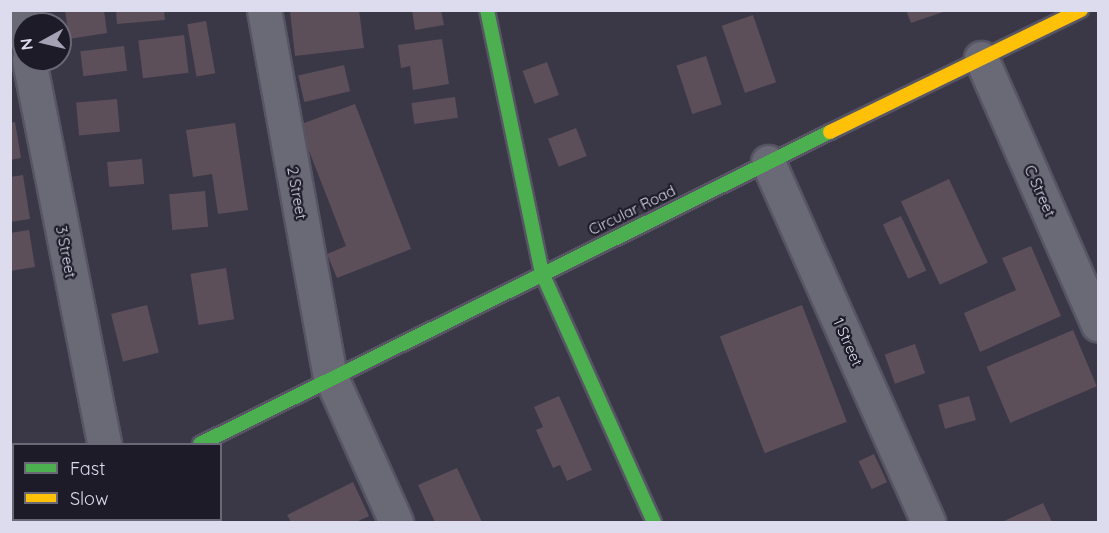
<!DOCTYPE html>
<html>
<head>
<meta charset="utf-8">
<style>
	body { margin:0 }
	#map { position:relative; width:1109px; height:533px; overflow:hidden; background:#3a3747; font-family:Quicksand,sans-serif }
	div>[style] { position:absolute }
	.building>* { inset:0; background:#5c4f5a; transform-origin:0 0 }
	.roads { filter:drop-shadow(2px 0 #575564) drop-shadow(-2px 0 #575564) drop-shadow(0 2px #575564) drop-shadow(0 -2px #575564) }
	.street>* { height:33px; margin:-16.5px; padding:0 16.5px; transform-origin:16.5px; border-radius:16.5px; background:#6a6976 }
	.fast>* { height:14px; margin:-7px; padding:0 7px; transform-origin:7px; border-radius:7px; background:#4caf50 }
	.slow>* { height:14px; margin:-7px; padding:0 7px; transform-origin:7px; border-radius:7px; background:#ffc107 }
	span { translate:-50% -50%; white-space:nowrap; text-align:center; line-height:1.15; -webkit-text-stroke:4.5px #1d1b28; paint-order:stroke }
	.street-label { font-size:15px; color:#dddcee }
	.frame { position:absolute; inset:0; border:12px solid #dddcee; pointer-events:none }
	.legend { position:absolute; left:12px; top:443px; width:210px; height:78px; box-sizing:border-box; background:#1d1b28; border:2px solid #6a6877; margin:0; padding:8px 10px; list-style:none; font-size:18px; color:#dddcee }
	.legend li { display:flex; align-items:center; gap:12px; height:30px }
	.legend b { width:30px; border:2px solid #6a6877 }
	.north { position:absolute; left:12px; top:12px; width:60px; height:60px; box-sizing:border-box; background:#1d1b28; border:2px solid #6a6877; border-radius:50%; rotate:262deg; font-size:16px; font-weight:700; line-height:24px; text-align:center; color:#dddcee }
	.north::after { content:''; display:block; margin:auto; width:21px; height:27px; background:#a4a2b4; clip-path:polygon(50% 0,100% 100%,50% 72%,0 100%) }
</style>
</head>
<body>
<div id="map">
	<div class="building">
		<div style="clip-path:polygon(65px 10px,104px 10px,107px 33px,69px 39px)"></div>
		<div style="clip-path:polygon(116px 10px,164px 10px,165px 20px,117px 24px)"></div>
		<div style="clip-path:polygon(359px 10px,364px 48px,295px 56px,290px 11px)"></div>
		<div style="clip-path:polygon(412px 10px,441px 10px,444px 25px,415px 30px)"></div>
		<div style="clip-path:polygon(906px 10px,946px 10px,946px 11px,911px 23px)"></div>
		<div style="left:753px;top:15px;width:71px;height:33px;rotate:71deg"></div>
		<div style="left:206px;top:21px;width:53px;height:19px;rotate:80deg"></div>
		<div style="left:184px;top:35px;width:38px;height:46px;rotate:83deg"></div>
		<div style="clip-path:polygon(442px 39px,449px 84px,413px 90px,410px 66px,401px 68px,398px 45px)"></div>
		<div style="left:124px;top:46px;width:25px;height:44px;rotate:83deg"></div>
		<div style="left:706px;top:56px;width:51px;height:31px;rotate:72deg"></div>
		<div style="left:547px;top:62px;width:35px;height:26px;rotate:70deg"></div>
		<div style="left:344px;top:65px;width:27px;height:47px;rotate:77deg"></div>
		<div style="left:455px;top:97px;width:21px;height:44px;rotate:82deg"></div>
		<div style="left:117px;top:99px;width:33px;height:41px;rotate:85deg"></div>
		<div style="clip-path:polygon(355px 104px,411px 249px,337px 278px,327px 254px,346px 246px,299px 125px)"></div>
		<div style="clip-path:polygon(15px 122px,21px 158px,10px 160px,10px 123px)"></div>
		<div style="clip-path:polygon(235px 123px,248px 210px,218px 214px,212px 174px,193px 177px,186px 130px)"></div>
		<div style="left:576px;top:128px;width:30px;height:30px;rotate:69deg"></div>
		<div style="left:142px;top:159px;width:25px;height:35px;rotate:85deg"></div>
		<div style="clip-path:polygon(23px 175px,30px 219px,10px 222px,10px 177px)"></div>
		<div style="left:949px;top:179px;width:92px;height:53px;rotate:65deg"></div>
		<div style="left:205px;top:191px;width:36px;height:36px;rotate:85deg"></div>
		<div style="left:901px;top:216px;width:60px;height:20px;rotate:65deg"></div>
		<div style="clip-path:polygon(29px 230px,35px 267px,10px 271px,10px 233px)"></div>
		<div style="clip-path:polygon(1031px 246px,1061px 316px,980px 352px,964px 313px,1016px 290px,1002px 258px)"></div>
		<div style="left:226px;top:268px;width:52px;height:36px;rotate:81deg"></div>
		<div style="left:147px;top:305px;width:49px;height:37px;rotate:76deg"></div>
		<div style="left:802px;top:305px;width:125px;height:88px;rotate:69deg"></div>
		<div style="left:1073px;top:330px;width:61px;height:94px;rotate:67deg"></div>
		<div style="left:915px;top:344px;width:31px;height:32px;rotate:71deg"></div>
		<div style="clip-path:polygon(559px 396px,592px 470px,567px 481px,560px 465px,553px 468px,536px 430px,543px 427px,534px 407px)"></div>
		<div style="left:969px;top:396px;width:25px;height:32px;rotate:74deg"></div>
		<div style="left:874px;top:454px;width:31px;height:17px;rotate:65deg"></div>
		<div style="clip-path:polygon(457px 468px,482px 522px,435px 522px,418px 485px)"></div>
		<div style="clip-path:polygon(353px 482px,369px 516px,356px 522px,291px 522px,287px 515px)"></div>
		<div style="clip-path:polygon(1043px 503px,1052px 522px,1002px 522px)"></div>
	</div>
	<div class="roads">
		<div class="street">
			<div style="left:19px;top:10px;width:26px;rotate:79deg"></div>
			<div style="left:264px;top:10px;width:371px;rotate:79.8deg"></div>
			<div style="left:330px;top:375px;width:161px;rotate:65.8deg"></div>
			<div style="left:981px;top:58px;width:291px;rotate:66.3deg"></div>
			<div style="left:29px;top:60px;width:391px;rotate:78.9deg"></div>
			<div style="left:768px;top:162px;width:394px;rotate:66deg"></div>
			<div style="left:127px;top:520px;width:2px;rotate:63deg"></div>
		</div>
		<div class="fast">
			<div style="left:487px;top:10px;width:269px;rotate:78.2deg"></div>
			<div style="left:542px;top:273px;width:273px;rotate:65.8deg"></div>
			<div style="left:200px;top:444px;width:703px;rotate:-26.35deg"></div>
			<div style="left:49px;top:522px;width:6px;rotate:-18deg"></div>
		</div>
		<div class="slow">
			<div style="left:830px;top:132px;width:279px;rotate:-25.9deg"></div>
		</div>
	</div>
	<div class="street-label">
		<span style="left:1040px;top:191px;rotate:66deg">C Street</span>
		<span style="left:297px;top:193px;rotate:80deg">2 Street</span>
		<span style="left:632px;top:210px;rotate:-26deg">Circular Road</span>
		<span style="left:66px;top:252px;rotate:79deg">3 Street</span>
		<span style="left:848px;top:342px;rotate:66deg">1 Street</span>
	</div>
	<div class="frame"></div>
	<ul class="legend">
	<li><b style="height:8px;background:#4caf50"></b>Fast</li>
	<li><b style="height:8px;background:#ffc107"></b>Slow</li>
	</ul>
	<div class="north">N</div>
</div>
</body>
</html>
